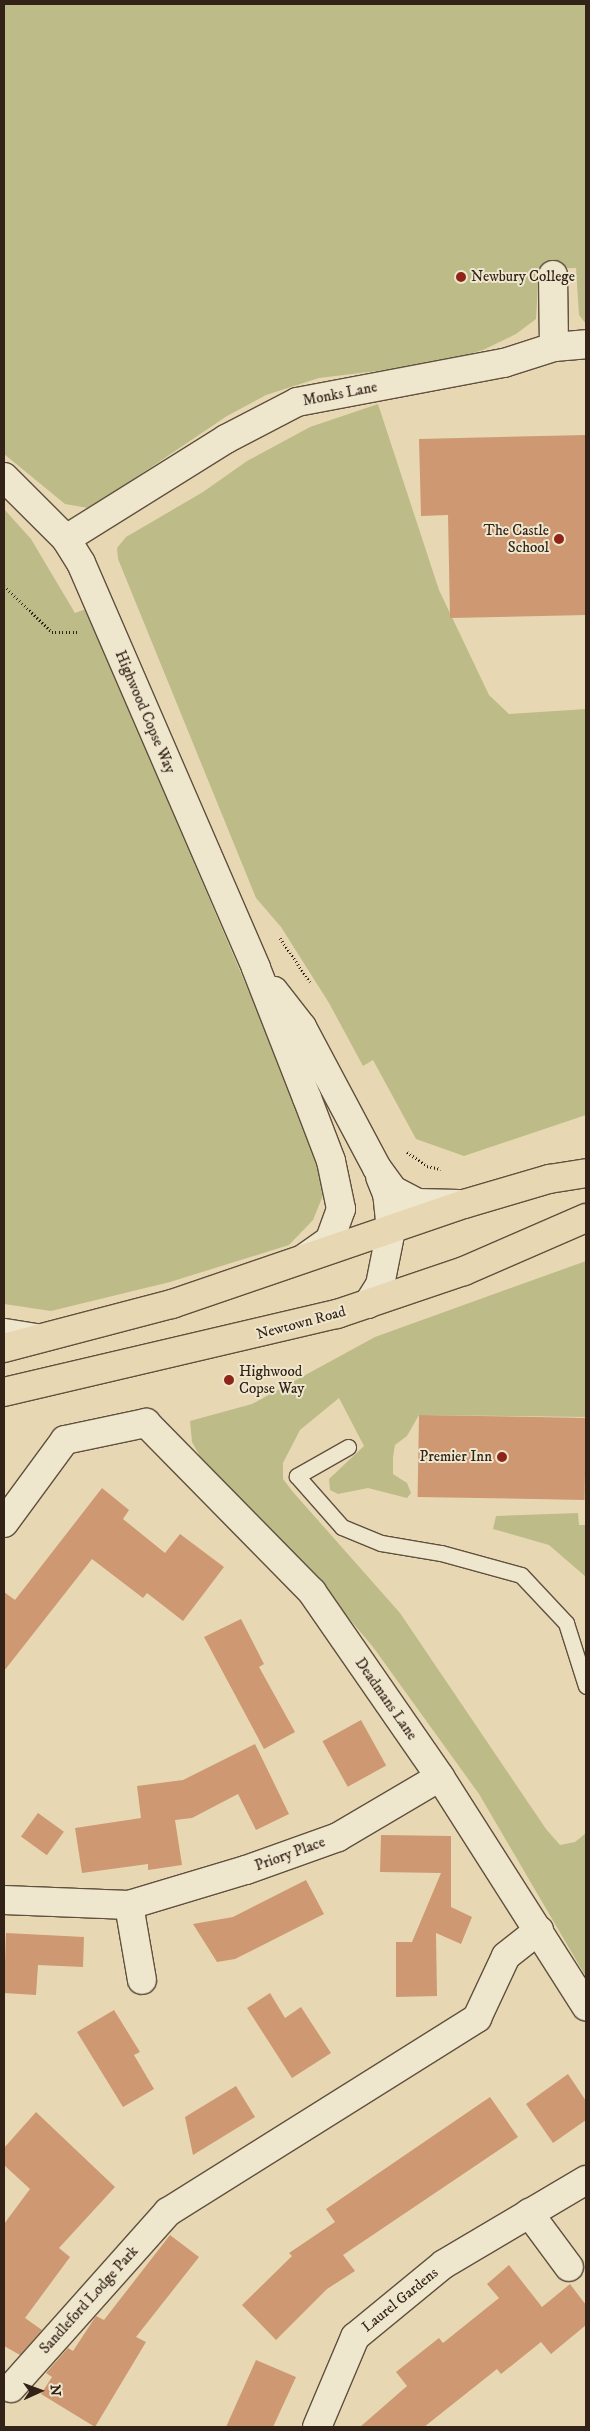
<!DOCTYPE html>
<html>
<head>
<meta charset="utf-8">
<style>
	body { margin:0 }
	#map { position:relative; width:590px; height:2431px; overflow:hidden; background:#e7d8b3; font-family:"IM FELL DW Pica",serif }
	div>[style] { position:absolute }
	.green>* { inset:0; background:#bdbc88 }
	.building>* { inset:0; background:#ce9872; transform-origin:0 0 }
	.path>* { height:3px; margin-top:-1.5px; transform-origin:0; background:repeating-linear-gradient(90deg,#332217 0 1px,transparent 0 3.5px) }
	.roads { filter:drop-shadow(1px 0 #60503e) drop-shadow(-1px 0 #60503e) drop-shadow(0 1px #60503e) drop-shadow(0 -1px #60503e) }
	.service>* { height:15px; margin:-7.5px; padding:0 7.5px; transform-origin:7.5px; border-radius:7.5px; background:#efe6ce }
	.minor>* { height:28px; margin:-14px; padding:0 14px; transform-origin:14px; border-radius:14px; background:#efe6ce }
	.trunk>* { height:28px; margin:-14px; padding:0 14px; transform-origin:14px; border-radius:14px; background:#e7d8b3 }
	.dots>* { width:14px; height:14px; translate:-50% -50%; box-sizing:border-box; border:2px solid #efe6ce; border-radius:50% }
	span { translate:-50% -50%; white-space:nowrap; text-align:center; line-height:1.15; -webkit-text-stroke:4px #efe6ce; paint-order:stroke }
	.poi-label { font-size:15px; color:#332217 }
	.left { translate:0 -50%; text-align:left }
	.right { translate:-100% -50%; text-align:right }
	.street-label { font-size:15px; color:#332217 }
	.frame { position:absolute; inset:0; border:5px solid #332217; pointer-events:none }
	.north { position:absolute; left:15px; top:2366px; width:50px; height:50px; -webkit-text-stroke:4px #efe6ce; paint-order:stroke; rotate:88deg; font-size:14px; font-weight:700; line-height:20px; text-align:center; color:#332217 }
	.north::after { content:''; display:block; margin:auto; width:18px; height:22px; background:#332217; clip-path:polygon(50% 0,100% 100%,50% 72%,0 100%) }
</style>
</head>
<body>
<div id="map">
	<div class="green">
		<div style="clip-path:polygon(4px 4px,586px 4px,586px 324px,579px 315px,576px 268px,539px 269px,536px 319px,516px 334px,483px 350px,435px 364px,319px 378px,266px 395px,227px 416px,101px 501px,88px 508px,65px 504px,4px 454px)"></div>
		<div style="clip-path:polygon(378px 404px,439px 590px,489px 695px,509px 714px,586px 709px,586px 1115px,464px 1156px,416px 1139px,373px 1060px,363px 1066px,329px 1003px,281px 927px,256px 898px,118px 559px,117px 548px,126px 537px,203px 492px,247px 461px,310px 427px)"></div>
		<div style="clip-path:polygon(4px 509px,31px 539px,75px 613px,86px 609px,317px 1152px,324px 1193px,313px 1220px,289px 1245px,170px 1282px,51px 1311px,4px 1304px)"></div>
		<div style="clip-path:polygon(586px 1261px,586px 1417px,419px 1415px,407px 1436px,395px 1445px,393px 1457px,393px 1474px,407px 1483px,411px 1493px,407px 1498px,368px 1488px,338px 1494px,330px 1490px,329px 1479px,364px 1446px,339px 1398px,300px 1430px,283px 1463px,283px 1479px,293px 1492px,400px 1613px,546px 1829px,560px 1845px,575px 1842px,586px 1833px,586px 1977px,479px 1794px,373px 1647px,305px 1566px,207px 1469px,192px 1442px,190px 1421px,252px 1404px,375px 1337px)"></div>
		<div style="clip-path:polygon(578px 1513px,579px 1525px,586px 1525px,586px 1577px,549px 1545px,493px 1529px,496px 1516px)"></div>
	</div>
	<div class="building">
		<div style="clip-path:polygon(586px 435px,586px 615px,450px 618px,448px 515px,421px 516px,419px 439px)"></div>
		<div style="left:419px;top:1415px;width:167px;height:82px;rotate:1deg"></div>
		<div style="clip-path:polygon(102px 1488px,129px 1510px,123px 1519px,165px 1553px,180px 1534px,224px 1567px,183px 1621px,147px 1593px,143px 1598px,92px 1559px,4px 1671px,4px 1592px,15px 1600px)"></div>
		<div style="clip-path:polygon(241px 1619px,264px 1664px,259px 1667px,295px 1732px,264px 1749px,204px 1637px)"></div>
		<div style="left:361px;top:1720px;width:52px;height:44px;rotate:61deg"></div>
		<div style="clip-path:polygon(255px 1744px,289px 1814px,256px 1830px,238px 1794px,192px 1818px,175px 1820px,182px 1865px,148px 1870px,148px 1864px,82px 1873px,75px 1828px,141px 1818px,137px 1786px,183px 1780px)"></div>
		<div style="left:38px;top:1813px;width:32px;height:29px;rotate:36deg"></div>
		<div style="clip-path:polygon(381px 1835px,451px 1836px,451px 1907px,472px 1917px,461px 1944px,436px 1933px,437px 1996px,396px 1997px,396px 1942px,412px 1942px,441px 1873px,380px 1872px)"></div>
		<div style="clip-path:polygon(306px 1880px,324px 1914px,235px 1959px,217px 1962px,193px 1924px,233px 1917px)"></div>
		<div style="clip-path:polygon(6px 1933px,84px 1937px,83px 1967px,38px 1965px,36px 1995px,4px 1993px)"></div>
		<div style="clip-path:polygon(270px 1993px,285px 2018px,301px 2007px,331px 2053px,292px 2078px,247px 2008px)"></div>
		<div style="clip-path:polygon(114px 2010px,140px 2052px,134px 2055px,154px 2089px,123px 2107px,77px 2032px)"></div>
		<div style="clip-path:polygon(568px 2074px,586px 2101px,586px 2120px,553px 2143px,526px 2104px)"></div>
		<div style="clip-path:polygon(236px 2086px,255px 2117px,193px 2155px,185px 2117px)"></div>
		<div style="clip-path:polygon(490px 2097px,518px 2137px,343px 2255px,355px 2271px,327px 2289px,276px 2340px,242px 2305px,292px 2256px,289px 2253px,335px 2222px,326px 2209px)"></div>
		<div style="clip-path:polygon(36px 2112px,115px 2187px,59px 2248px,70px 2257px,25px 2318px,42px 2330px,20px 2355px,4px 2346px,4px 2224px,30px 2189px,4px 2165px,4px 2148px)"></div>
		<div style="clip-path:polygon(170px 2235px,199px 2257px,136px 2337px,146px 2342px,95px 2427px,41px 2394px,52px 2377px,46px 2373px,68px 2348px,73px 2351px,96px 2316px,104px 2320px)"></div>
		<div style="clip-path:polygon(509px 2265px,542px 2307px,570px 2284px,586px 2305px,586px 2325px,551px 2354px,541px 2342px,501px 2374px,497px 2369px,424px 2427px,360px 2427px,407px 2386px,396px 2372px,439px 2338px,443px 2343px,499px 2298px,487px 2284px)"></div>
		<div style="clip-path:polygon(256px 2360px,296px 2377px,273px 2427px,226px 2427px)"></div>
	</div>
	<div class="path">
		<div style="left:4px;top:586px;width:66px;rotate:43.8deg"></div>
		<div style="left:52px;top:632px;width:25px"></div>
		<div style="left:280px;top:938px;width:53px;rotate:55.7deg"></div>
		<div style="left:407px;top:1152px;width:24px;rotate:35deg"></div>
		<div style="left:427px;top:1166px;width:14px;rotate:12deg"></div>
	</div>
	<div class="roads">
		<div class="service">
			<div style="left:4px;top:1326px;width:38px;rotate:9deg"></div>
			<div style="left:348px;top:1447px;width:59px;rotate:150.4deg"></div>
			<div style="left:297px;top:1476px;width:68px;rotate:48.6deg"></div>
			<div style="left:342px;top:1527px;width:42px;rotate:22.3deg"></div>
			<div style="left:381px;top:1543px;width:61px;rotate:9.5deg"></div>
			<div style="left:441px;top:1553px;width:83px;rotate:15.4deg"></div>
			<div style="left:521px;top:1575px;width:66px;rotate:46.8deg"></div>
			<div style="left:566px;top:1623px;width:66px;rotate:72.4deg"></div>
		</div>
		<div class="minor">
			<div style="left:553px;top:275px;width:72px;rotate:89.2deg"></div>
			<div style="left:4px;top:477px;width:88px;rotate:45deg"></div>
			<div style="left:66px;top:539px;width:28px;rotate:58deg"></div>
			<div style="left:81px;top:563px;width:441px;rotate:66.6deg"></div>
			<div style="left:256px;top:968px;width:140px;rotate:68.6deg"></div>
			<div style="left:307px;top:1098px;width:67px;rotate:69.1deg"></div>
			<div style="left:331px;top:1161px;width:49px;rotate:78.2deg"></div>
			<div style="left:341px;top:1209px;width:33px;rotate:110deg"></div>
			<div style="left:330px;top:1240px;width:32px;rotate:145deg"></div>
			<div style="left:66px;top:539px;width:189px;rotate:-32deg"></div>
			<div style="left:226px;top:439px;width:80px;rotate:-27.5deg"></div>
			<div style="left:297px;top:402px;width:211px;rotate:-10.7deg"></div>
			<div style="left:504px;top:363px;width:52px;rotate:-17.7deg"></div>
			<div style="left:554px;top:347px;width:32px;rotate:-5deg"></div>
			<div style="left:274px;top:991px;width:46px;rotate:52.1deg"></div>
			<div style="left:302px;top:1027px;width:160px;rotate:62deg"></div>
			<div style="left:377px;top:1168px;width:27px;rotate:54deg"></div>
			<div style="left:393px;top:1190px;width:27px;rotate:28deg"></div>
			<div style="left:417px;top:1203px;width:42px;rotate:1.4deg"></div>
			<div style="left:368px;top:1304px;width:22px;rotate:-58deg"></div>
			<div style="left:380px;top:1285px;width:56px;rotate:-78.7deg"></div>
			<div style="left:391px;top:1230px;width:36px;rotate:-96deg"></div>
			<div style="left:387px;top:1194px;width:18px;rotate:-112deg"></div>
			<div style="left:4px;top:1523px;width:103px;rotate:-53.7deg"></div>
			<div style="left:65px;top:1440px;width:83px;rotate:-11.9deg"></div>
			<div style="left:146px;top:1423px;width:237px;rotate:45.5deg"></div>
			<div style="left:312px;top:1592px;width:225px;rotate:55.3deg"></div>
			<div style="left:440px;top:1777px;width:272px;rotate:57.5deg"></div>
			<div style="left:4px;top:1900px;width:125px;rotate:2.3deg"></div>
			<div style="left:129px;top:1905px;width:122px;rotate:-16.7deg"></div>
			<div style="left:246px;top:1870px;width:98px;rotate:-19.7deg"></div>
			<div style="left:338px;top:1837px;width:118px;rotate:-30.5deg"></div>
			<div style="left:129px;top:1905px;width:76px;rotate:80.2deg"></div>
			<div style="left:529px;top:2213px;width:67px;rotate:53.5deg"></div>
			<div style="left:11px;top:2388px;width:236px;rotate:-48.3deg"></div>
			<div style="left:168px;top:2212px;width:365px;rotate:-32.1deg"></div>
			<div style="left:477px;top:2018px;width:68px;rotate:-64.9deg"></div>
			<div style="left:506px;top:1956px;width:42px;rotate:-38.2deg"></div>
			<div style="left:317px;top:2427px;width:98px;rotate:-67.1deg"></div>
			<div style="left:355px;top:2337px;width:115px;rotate:-39.4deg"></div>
			<div style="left:444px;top:2264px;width:165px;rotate:-30.6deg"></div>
		</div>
		<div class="trunk">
			<div style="left:4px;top:1348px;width:174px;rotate:-14.7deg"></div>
			<div style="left:172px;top:1304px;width:309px;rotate:-18.9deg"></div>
			<div style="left:464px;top:1204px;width:89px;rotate:-16.4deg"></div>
			<div style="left:549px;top:1179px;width:37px;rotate:-9deg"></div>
			<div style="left:4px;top:1392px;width:342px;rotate:-13.2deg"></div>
			<div style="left:337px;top:1314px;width:134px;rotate:-18.7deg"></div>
			<div style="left:464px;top:1271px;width:133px;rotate:-23.5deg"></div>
		</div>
	</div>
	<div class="dots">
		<div style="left:461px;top:277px;background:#8f2418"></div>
		<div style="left:559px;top:539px;background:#8f2418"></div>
		<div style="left:229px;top:1380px;background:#8f2418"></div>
		<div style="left:502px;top:1457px;background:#8f2418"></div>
	</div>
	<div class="poi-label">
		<span class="left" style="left:471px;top:277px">Newbury College</span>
		<span class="right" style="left:549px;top:539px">The Castle<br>School</span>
		<span class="left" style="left:239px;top:1380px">Highwood<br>Copse Way</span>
		<span class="right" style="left:492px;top:1457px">Premier Inn</span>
	</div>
	<div class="street-label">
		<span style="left:340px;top:394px;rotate:-11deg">Monks Lane</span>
		<span style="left:145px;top:712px;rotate:67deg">Highwood Copse Way</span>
		<span style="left:301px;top:1323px;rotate:-15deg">Newtown Road</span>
		<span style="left:386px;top:1699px;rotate:55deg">Deadmans Lane</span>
		<span style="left:290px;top:1854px;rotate:-20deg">Priory Place</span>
		<span style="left:89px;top:2300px;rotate:-48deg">Sandleford Lodge Park</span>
		<span style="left:400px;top:2300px;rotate:-39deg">Laurel Gardens</span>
	</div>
	<div class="frame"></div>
	<div class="north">N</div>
</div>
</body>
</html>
